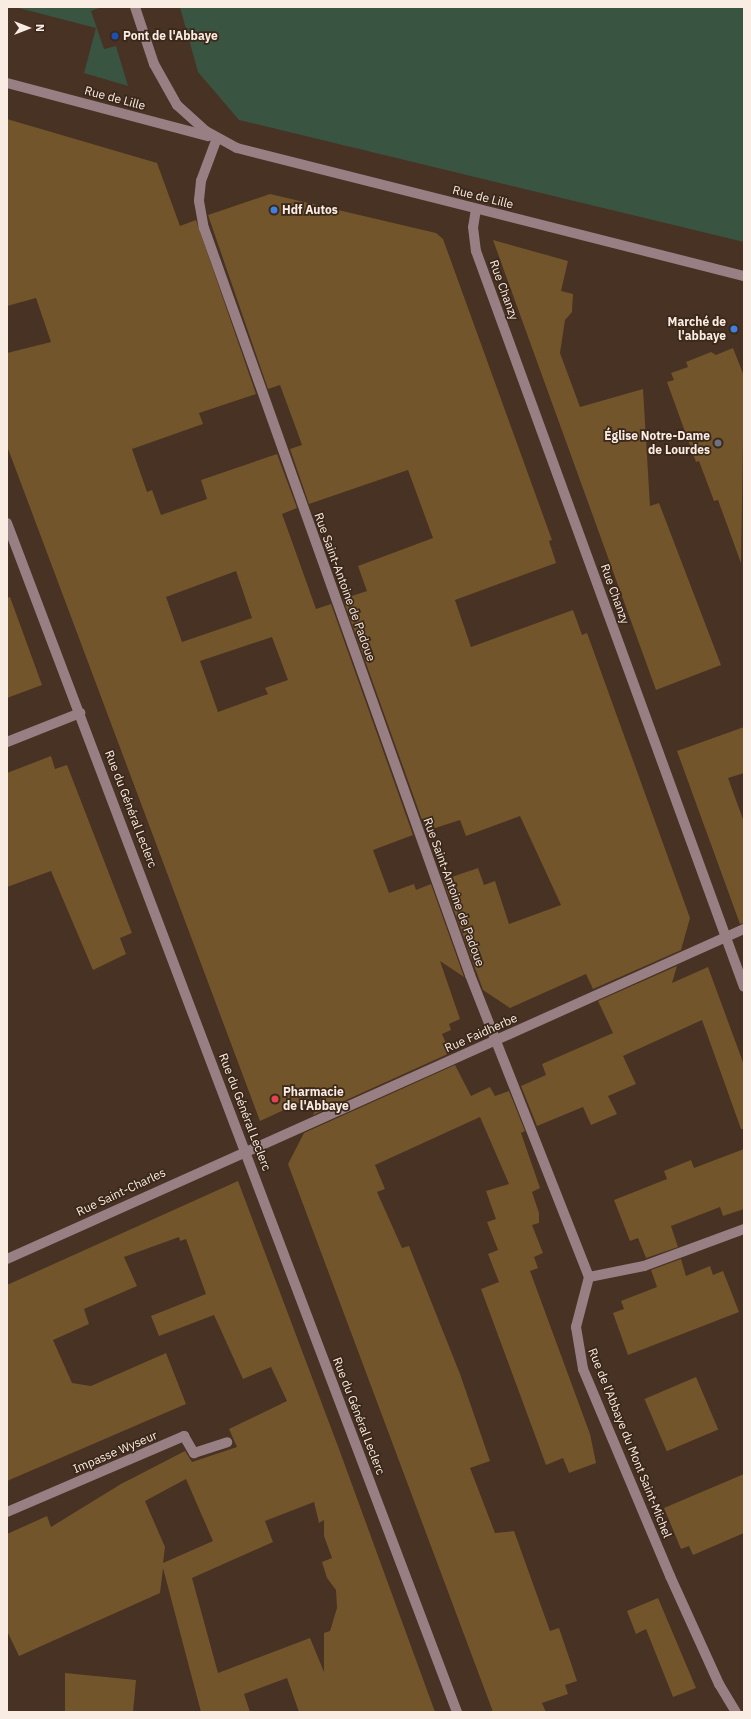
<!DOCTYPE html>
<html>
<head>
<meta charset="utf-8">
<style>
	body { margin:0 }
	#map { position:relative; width:751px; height:1719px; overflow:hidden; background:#473224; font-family:"IBM Plex Sans",sans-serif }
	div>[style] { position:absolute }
	.green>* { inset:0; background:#3a5442 }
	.building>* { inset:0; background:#72552a; transform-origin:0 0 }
	.minor>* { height:10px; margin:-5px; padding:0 5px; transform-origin:5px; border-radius:5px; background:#987f84 }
	.dots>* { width:11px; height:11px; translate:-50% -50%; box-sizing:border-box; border:2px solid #3c281a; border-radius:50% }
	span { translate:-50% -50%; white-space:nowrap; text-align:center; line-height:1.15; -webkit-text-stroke:3.5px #3c281a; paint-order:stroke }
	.poi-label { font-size:12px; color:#f9ece3; font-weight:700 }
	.left { translate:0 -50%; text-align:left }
	.right { translate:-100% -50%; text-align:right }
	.street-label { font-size:12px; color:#f9ece3 }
	.frame { position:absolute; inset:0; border:8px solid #f9ece3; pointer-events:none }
	.north { position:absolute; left:8px; top:8px; width:40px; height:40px; -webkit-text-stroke:3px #3c281a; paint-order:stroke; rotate:90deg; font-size:11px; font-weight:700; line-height:16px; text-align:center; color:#f9ece3 }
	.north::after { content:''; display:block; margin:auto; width:14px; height:18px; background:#f9ece3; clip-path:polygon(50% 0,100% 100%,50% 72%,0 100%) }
</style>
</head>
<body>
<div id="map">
	<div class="green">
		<div style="clip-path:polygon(15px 7px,102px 7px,91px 11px,104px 49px,116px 46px,128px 86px,84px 73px,96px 28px)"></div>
		<div style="clip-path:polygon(180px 7px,744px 7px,744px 242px,239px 120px,198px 72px)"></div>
	</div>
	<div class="building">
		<div style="clip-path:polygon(evenodd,7px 119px,157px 163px,180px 226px,196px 220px,256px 394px,199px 413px,203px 424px,132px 449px,147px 492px,152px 490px,161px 515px,207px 499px,201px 480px,277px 454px,297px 508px,282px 514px,290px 536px,316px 609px,331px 604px,413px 835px,373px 850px,389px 893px,414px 884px,416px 890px,431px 884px,464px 977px,440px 961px,460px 1019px,449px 1024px,451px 1030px,442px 1034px,450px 1053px,313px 1115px,325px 1091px,260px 1121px,7px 446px,7px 353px,51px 342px,36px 298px,7px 306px,7px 119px,236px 571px,252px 618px,182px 642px,166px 597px,236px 571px,7px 119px,272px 637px,288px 680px,265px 688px,268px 694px,218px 712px,200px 661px,272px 637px)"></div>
		<div style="clip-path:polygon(270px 194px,436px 233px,443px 239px,552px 540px,549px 541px,556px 563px,455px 600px,471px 647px,573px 610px,582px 635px,587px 633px,690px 918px,681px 950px,593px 989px,586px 974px,510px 1008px,483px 990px,443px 880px,478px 868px,484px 885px,495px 881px,509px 924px,561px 905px,520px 816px,466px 836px,460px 820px,426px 831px,343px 599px,367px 591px,358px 566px,433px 538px,408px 470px,309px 504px,290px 449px,302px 445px,297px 431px,280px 385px,268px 389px,208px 215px)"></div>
		<div style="clip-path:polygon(493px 240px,568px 261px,561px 291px,573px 294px,572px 312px,565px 320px,560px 353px,580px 407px,643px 389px,650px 506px,659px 503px,721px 665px,656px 690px)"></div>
		<div style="clip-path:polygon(733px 348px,744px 376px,741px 563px,718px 500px,714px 501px,699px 461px,696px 462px,667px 382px,674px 380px,671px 373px,688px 367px,686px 362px,711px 352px,716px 355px)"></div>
		<div style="clip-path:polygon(10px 597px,42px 685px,7px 698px,7px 598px)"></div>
		<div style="clip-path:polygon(744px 727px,744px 773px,728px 778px,744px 822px,744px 923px,740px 924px,677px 751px)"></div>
		<div style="clip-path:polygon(51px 756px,55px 769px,67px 765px,132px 933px,120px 938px,126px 954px,93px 970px,51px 871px,7px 887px,7px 773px)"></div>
		<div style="clip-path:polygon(677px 966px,672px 983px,708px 967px,744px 1065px,744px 1129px,741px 1129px,702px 1020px,623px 1056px,636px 1084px,608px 1096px,617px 1114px,591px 1125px,583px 1107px,537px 1126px,521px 1086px,546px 1075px,542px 1064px,613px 1033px,598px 1001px)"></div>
		<div style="clip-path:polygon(455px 1065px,471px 1096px,490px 1087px,495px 1096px,509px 1091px,525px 1131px,521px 1133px,540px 1188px,532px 1192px,539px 1213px,539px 1223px,532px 1225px,543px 1253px,534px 1257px,538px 1268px,530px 1271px,590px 1434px,596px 1463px,569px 1473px,563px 1458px,546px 1465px,481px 1289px,499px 1282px,488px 1254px,498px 1250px,487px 1222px,496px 1219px,486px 1191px,509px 1184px,480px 1117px,375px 1165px,385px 1189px,377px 1192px,402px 1248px,409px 1246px,460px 1374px,490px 1461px,470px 1468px,495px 1533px,514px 1531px,550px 1631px,559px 1628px,577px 1681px,565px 1685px,568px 1694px,542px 1703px,546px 1712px,493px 1712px,288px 1164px,304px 1133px)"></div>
		<div style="clip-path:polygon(744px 1149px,744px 1209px,723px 1216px,720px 1207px,671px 1226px,678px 1247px,646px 1258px,638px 1238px,630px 1241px,614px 1200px,667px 1179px,664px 1171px,691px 1160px,694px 1168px)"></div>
		<div style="clip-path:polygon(evenodd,238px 1181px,339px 1449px,435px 1712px,299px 1712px,287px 1678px,244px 1694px,250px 1712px,201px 1712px,163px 1568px,160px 1593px,19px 1656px,7px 1631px,7px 1534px,47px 1516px,51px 1527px,121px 1484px,185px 1451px,192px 1462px,237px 1447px,229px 1429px,287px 1401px,271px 1367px,243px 1379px,214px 1315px,159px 1336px,151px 1316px,206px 1294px,186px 1239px,180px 1241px,179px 1237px,124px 1257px,137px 1286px,84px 1309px,89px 1324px,53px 1340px,72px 1383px,91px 1386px,166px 1353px,186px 1404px,7px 1481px,7px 1285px,238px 1181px,186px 1479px,213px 1541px,163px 1563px,165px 1547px,145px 1501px,186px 1479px,238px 1181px,314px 1502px,319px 1523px,324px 1520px,324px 1536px,332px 1558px,322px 1562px,327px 1578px,336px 1590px,337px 1608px,330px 1631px,324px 1633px,324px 1672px,310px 1638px,218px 1673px,192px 1578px,273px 1542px,265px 1521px,314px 1502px)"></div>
		<div style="clip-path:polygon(681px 1259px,686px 1276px,710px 1266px,713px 1275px,723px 1271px,739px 1312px,628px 1355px,613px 1313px,624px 1309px,621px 1301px,657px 1287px,651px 1270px)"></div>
		<div style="left:696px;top:1377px;width:57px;height:56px;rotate:67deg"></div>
		<div style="clip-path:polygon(744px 1474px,744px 1533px,693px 1555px,689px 1546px,681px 1549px,664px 1508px)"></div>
		<div style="clip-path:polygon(658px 1598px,696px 1688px,673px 1697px,646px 1629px,636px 1634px,627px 1611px)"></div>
		<div style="clip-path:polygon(65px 1673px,136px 1680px,133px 1712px,65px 1712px)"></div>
	</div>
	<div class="minor">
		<div style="left:135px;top:7px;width:60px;rotate:71.6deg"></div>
		<div style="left:154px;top:64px;width:47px;rotate:60.7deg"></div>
		<div style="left:177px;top:105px;width:39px;rotate:42deg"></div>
		<div style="left:206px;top:131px;width:35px;rotate:29deg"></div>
		<div style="left:237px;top:148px;width:523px;rotate:14.17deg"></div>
		<div style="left:7px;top:83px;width:208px;rotate:14.8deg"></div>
		<div style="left:217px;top:138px;width:46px;rotate:110.4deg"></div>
		<div style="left:201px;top:181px;width:20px;rotate:96deg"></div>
		<div style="left:199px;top:201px;width:27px;rotate:80deg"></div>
		<div style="left:204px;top:228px;width:793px;rotate:70.4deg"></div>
		<div style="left:470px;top:975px;width:325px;rotate:68.5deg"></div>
		<div style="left:589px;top:1277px;width:52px;rotate:104.6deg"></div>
		<div style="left:576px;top:1327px;width:43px;rotate:80.5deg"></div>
		<div style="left:583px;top:1369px;width:225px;rotate:67.2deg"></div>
		<div style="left:670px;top:1576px;width:119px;rotate:65.6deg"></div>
		<div style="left:719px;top:1684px;width:33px;rotate:59deg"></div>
		<div style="left:476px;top:209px;width:18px;rotate:99deg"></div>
		<div style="left:473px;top:227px;width:24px;rotate:83deg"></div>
		<div style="left:476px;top:251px;width:783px;rotate:69.99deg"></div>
		<div style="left:7px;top:523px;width:1271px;rotate:69.27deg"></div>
		<div style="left:7px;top:742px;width:79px;rotate:-21.7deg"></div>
		<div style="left:7px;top:1259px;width:808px;rotate:-24.12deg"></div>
		<div style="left:589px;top:1277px;width:56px;rotate:-11.3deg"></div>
		<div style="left:644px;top:1266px;width:107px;rotate:-20.3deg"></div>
		<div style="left:7px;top:1512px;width:193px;rotate:-23.2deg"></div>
		<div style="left:184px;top:1436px;width:20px;rotate:60deg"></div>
		<div style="left:194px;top:1453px;width:35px;rotate:-18deg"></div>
	</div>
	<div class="dots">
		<div style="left:115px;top:36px;background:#1a4fb4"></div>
		<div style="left:274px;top:210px;background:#3f7fe0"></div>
		<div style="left:734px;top:329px;background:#3f7fe0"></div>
		<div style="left:718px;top:443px;background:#6b7280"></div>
		<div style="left:275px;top:1099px;background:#e0444e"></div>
	</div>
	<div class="poi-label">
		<span class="left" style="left:123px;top:36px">Pont de l'Abbaye</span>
		<span class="left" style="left:282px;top:210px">Hdf Autos</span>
		<span class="right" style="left:726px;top:329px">Marché de<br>l'abbaye</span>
		<span class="right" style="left:710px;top:443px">Église Notre-Dame<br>de Lourdes</span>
		<span class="left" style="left:283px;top:1099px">Pharmacie<br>de l'Abbaye</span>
	</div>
	<div class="street-label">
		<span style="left:115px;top:98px;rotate:15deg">Rue de Lille</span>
		<span style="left:483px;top:197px;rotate:14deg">Rue de Lille</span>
		<span style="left:504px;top:290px;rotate:70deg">Rue Chanzy</span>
		<span style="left:345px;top:587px;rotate:70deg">Rue Saint-Antoine de Padoue</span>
		<span style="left:615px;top:594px;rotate:70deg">Rue Chanzy</span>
		<span style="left:131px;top:809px;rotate:69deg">Rue du Général Leclerc</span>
		<span style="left:454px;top:892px;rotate:70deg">Rue Saint-Antoine de Padoue</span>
		<span style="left:481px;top:1033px;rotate:-24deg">Rue Faidherbe</span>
		<span style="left:245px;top:1112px;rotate:69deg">Rue du Général Leclerc</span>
		<span style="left:121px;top:1192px;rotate:-25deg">Rue Saint-Charles</span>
		<span style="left:359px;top:1416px;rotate:69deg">Rue du Général Leclerc</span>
		<span style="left:630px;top:1443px;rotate:68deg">Rue de l'Abbaye du Mont Saint-Michel</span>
		<span style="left:115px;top:1452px;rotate:-23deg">Impasse Wyseur</span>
	</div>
	<div class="frame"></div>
	<div class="north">N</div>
</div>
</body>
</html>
